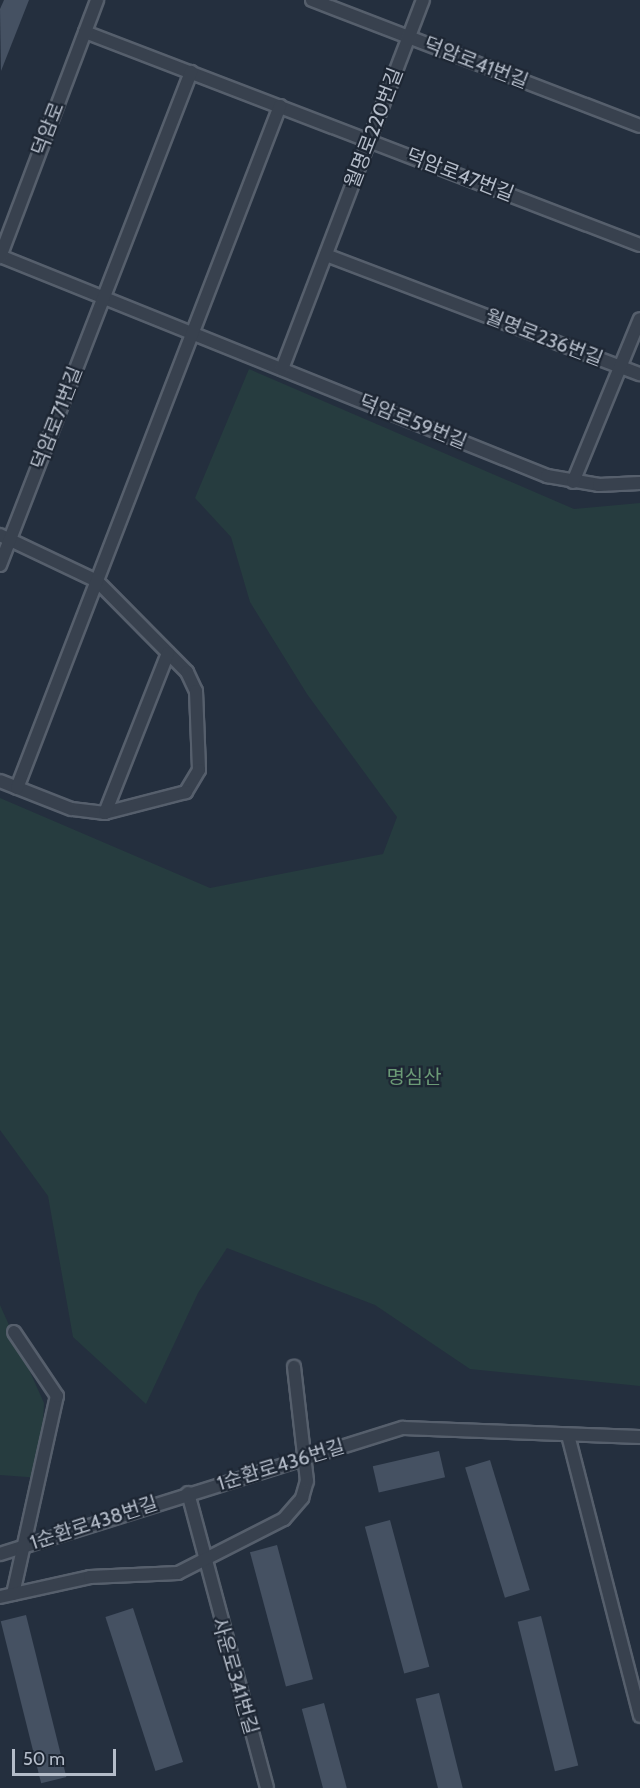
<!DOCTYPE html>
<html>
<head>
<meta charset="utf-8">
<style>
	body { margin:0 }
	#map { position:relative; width:640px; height:1788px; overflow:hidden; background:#242f3e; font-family:Cabin,"Noto Sans KR",sans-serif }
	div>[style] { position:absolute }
	.green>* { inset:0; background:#263c3f }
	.building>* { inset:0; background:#455162; transform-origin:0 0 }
	.roads { filter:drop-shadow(2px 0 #565f6c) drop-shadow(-2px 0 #565f6c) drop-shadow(0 2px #565f6c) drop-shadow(0 -2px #565f6c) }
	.minor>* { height:12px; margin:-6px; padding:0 6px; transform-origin:6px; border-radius:6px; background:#38414e }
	span { translate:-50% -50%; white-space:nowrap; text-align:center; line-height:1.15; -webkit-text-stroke:4.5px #1d2633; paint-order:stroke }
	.street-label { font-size:20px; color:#b4bcc9 }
	.park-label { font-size:20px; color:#6b9a76 }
	.scale { position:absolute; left:12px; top:1749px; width:104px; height:27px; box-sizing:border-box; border:3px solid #b4bcc9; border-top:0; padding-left:8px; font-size:18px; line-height:21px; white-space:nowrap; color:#b4bcc9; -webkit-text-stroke:4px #1d2633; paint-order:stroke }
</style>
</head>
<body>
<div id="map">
	<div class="green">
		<div style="clip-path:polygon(249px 369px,574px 509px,640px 503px,640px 1386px,470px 1369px,375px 1305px,227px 1248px,198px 1293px,146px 1404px,73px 1337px,48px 1196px,0 1130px,0 798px,210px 888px,383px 854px,397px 817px,307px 694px,250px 602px,231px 537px,195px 498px)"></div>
		<div style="clip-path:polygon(0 1305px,44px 1403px,40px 1478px,0 1475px)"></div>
	</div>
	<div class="building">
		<div style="clip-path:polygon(4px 0,29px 0,1px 71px,0 9px)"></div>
		<div style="left:439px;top:1451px;width:27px;height:68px;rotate:77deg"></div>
		<div style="left:490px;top:1460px;width:136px;height:26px;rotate:73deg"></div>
		<div style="left:390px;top:1520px;width:152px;height:26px;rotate:75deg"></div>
		<div style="left:277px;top:1545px;width:139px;height:28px;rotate:75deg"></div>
		<div style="left:133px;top:1608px;width:162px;height:29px;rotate:72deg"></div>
		<div style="left:26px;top:1615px;width:167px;height:26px;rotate:76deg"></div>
		<div style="left:541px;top:1616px;width:154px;height:24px;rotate:76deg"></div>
		<div style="left:439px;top:1693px;width:98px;height:24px;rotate:76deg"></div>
		<div style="left:324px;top:1703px;width:88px;height:23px;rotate:75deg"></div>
	</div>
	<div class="roads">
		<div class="minor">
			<div style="left:312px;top:0;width:351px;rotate:21deg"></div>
			<div style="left:85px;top:32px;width:594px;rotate:21deg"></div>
			<div style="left:326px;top:255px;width:336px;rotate:20.8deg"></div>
			<div style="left:0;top:256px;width:590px;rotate:21.91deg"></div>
			<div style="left:547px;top:476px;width:53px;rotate:9.8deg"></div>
			<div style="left:599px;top:485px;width:41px;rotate:-2.8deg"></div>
			<div style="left:0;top:257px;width:275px;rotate:-69.3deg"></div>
			<div style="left:282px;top:369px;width:395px;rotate:-69.1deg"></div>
			<div style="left:573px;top:482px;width:176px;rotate:-67.7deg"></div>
			<div style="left:0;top:535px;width:107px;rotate:25.4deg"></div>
			<div style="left:97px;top:581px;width:128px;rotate:45.3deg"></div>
			<div style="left:187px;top:672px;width:21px;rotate:65deg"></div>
			<div style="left:196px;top:691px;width:79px;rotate:87.8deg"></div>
			<div style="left:199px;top:770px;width:26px;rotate:121deg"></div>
			<div style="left:186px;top:792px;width:84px;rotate:165.5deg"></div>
			<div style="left:105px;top:813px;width:34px;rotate:-173deg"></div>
			<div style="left:71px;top:809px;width:76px;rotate:-158.5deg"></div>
			<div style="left:0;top:565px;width:529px;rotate:-68.82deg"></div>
			<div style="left:17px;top:788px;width:731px;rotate:-68.91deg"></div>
			<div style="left:105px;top:813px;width:172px;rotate:-68.5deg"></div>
			<div style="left:568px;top:1435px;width:290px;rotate:75.6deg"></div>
			<div style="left:188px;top:1493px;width:305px;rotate:75deg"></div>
			<div style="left:0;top:1554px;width:422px;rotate:-17.4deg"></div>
			<div style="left:403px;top:1428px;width:237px;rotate:2.2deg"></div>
			<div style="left:13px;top:1594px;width:203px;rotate:-77.5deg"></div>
			<div style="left:57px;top:1396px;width:77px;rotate:-123.9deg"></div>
			<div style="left:0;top:1597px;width:92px;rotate:-12.5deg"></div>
			<div style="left:90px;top:1577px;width:88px;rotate:-2.6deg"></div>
			<div style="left:178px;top:1573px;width:119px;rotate:-27deg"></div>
			<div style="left:284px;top:1519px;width:28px;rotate:-49deg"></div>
			<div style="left:302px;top:1498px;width:18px;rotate:-74deg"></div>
			<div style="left:307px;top:1481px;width:115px;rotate:-96.5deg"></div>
		</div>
	</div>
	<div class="street-label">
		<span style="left:476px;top:63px;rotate:21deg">덕암로41번길</span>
		<span style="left:374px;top:128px;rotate:-69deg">월명로220번길</span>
		<span style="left:48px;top:129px;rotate:-69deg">덕암로</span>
		<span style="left:460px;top:175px;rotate:21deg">덕암로47번길</span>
		<span style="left:544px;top:338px;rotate:21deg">월명로236번길</span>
		<span style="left:57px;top:418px;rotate:-69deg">덕암로71번길</span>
		<span style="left:413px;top:422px;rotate:22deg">덕암로59번길</span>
		<span style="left:281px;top:1465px;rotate:-17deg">1순환로436번길</span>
		<span style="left:94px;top:1523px;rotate:-18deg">1순환로438번길</span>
		<span style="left:235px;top:1676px;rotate:74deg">사운로341번길</span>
	</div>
	<div class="park-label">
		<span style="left:414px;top:1077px">명심산</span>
	</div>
	<div class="scale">50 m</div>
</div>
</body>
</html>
